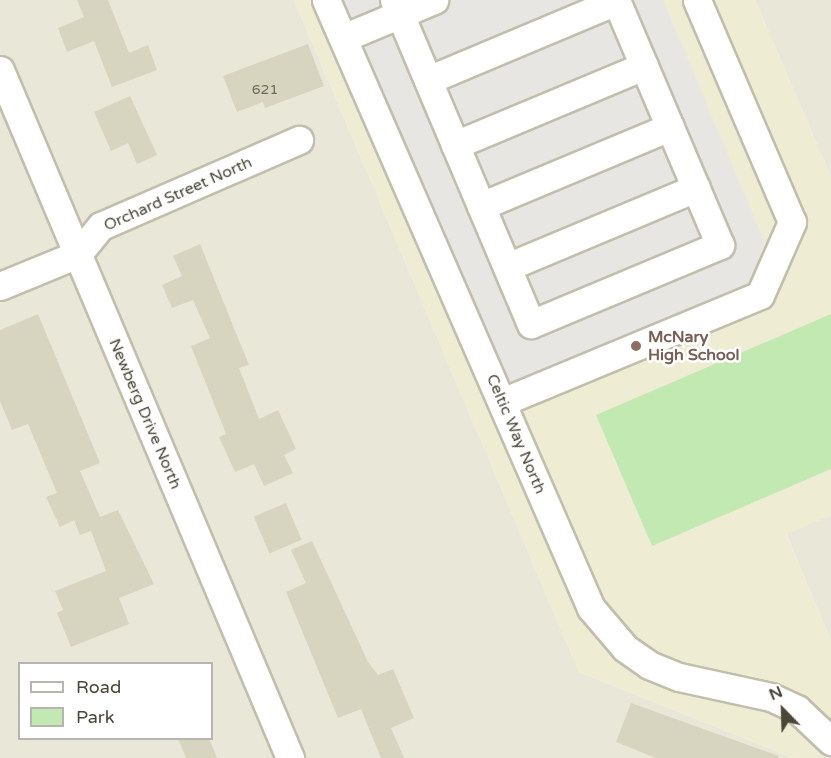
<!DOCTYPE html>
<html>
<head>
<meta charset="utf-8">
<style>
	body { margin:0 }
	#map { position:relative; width:831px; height:758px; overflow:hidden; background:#f5f5ea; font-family:"Varela Round",sans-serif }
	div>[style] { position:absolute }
	.residential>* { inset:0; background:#e9e8d8 }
	.education>* { inset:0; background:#eeedd4 }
	.green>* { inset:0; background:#c3e9b3 }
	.parking>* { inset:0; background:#e7e6e2 }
	.building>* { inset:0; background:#d7d4bf; transform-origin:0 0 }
	.roads { filter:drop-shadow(2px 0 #c1bfac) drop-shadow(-2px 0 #c1bfac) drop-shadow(0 2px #c1bfac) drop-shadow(0 -2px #c1bfac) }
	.minor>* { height:27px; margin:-13.5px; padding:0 13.5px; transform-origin:13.5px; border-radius:13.5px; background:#fff }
	.dots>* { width:16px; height:16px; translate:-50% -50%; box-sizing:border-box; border:3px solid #fff; border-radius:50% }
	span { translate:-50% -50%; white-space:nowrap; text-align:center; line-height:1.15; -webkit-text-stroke:5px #fff; paint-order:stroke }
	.number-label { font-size:14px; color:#6d6a5a }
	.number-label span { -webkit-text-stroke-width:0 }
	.street-label { font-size:16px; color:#4a4738 }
	.education-label { font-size:16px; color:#785e54; font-weight:700 }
	.left { translate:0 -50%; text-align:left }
	.legend { position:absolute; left:18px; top:662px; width:195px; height:78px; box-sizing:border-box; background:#fff; border:2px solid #b7b5af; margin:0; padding:8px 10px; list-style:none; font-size:18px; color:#4a4738 }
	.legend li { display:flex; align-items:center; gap:12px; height:30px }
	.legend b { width:30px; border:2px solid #b7b5af }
	.north { position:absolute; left:753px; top:680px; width:60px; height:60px; -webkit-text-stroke:4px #fff; paint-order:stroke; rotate:337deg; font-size:16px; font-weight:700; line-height:24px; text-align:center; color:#4a4738 }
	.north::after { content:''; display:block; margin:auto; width:21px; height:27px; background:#4a4738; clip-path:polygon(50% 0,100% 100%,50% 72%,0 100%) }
</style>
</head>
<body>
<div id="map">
	<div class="residential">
		<div style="clip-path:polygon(evenodd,0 0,294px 0,579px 672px,793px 758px,0 758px,0 0,20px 664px,212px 664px,212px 738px,20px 738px,20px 664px)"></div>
		<div style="clip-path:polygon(755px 0,831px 0,831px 177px)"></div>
		<div style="clip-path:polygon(831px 515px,831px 641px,786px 533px)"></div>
	</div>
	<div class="education">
		<div style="clip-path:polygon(294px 0,755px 0,831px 177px,831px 515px,786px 534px,831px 641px,831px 758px,793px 758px,579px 672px)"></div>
	</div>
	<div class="green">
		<div style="clip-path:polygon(831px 314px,831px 469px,652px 546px,596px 415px)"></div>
	</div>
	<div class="parking">
		<div style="clip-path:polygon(341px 0,663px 0,764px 241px,751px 282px,505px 386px)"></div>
	</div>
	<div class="building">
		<div style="clip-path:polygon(77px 0,108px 0,129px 53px,148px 45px,157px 70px,112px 87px,94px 41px,67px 52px,58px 28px,84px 17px)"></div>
		<div style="clip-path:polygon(308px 44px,324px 86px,265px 108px,263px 102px,237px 112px,223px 76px)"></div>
		<div style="clip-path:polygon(130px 96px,157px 155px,137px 164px,128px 143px,111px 151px,94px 112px)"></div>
		<div style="clip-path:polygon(200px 244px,249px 365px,239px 368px,259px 419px,278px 410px,296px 449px,284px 455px,293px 473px,264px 486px,254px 464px,235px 472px,219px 437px,226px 434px,191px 346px,210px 338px,193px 300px,172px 308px,162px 285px,182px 276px,173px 256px)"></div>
		<div style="clip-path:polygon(38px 314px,100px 463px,80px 471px,100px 517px,118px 510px,154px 584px,119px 598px,129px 624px,71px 647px,57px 613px,63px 610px,55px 591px,106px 571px,91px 531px,80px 535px,74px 520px,60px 527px,46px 497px,57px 493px,28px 424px,12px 430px,0 401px,0 330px)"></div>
		<div style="left:286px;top:503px;width:40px;height:35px;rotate:67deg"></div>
		<div style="clip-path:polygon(312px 541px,368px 662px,378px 675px,393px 669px,414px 718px,391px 728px,404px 758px,381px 758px,361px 709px,338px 718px,286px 592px,306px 583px,291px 550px)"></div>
		<div style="clip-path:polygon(631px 703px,779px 756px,778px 758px,656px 758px,616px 742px)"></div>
		<div style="clip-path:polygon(178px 738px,209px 738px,217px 758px,186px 758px)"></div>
	</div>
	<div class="roads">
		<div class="minor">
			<div style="left:326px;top:0;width:663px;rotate:66.45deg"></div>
			<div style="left:591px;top:608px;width:52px;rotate:49.6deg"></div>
			<div style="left:625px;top:648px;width:29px;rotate:35deg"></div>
			<div style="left:649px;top:665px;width:32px;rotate:22deg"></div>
			<div style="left:679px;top:677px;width:94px;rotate:12.3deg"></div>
			<div style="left:771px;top:697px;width:29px;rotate:25deg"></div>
			<div style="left:797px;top:709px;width:47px;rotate:43.3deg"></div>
			<div style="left:394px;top:0;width:352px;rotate:67.1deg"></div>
			<div style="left:531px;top:324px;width:205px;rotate:-22.7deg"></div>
			<div style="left:720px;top:245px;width:266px;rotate:-113deg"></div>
			<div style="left:343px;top:38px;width:99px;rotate:-22.7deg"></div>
			<div style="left:0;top:70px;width:747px;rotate:67.14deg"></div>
			<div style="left:428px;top:80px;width:204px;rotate:-22.8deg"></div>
			<div style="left:455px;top:145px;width:205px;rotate:-22.7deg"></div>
			<div style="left:481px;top:206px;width:205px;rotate:-22.7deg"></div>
			<div style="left:507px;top:267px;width:205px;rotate:-22.7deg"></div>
			<div style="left:0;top:286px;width:84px;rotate:-22.3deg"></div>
			<div style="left:78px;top:254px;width:36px;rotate:-51deg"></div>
			<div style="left:101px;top:226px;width:216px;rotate:-23.5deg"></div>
			<div style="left:502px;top:402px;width:279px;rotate:-22.5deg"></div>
			<div style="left:760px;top:295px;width:80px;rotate:-66.3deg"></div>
			<div style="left:792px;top:222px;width:241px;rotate:-113.2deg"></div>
		</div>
	</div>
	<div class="dots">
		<div style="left:636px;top:346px;background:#8d6e63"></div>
	</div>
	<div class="number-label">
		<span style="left:265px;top:90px">621</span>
	</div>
	<div class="street-label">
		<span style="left:178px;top:194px;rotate:-24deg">Orchard Street North</span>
		<span style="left:145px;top:414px;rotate:67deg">Newberg Drive North</span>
		<span style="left:516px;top:434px;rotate:67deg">Celtic Way North</span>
	</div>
	<div class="education-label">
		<span class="left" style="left:648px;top:346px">McNary<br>High School</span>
	</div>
	<ul class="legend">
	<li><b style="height:8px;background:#fff"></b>Road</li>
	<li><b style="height:16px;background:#c3e9b3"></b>Park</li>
	</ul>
	<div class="north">N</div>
</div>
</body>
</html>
